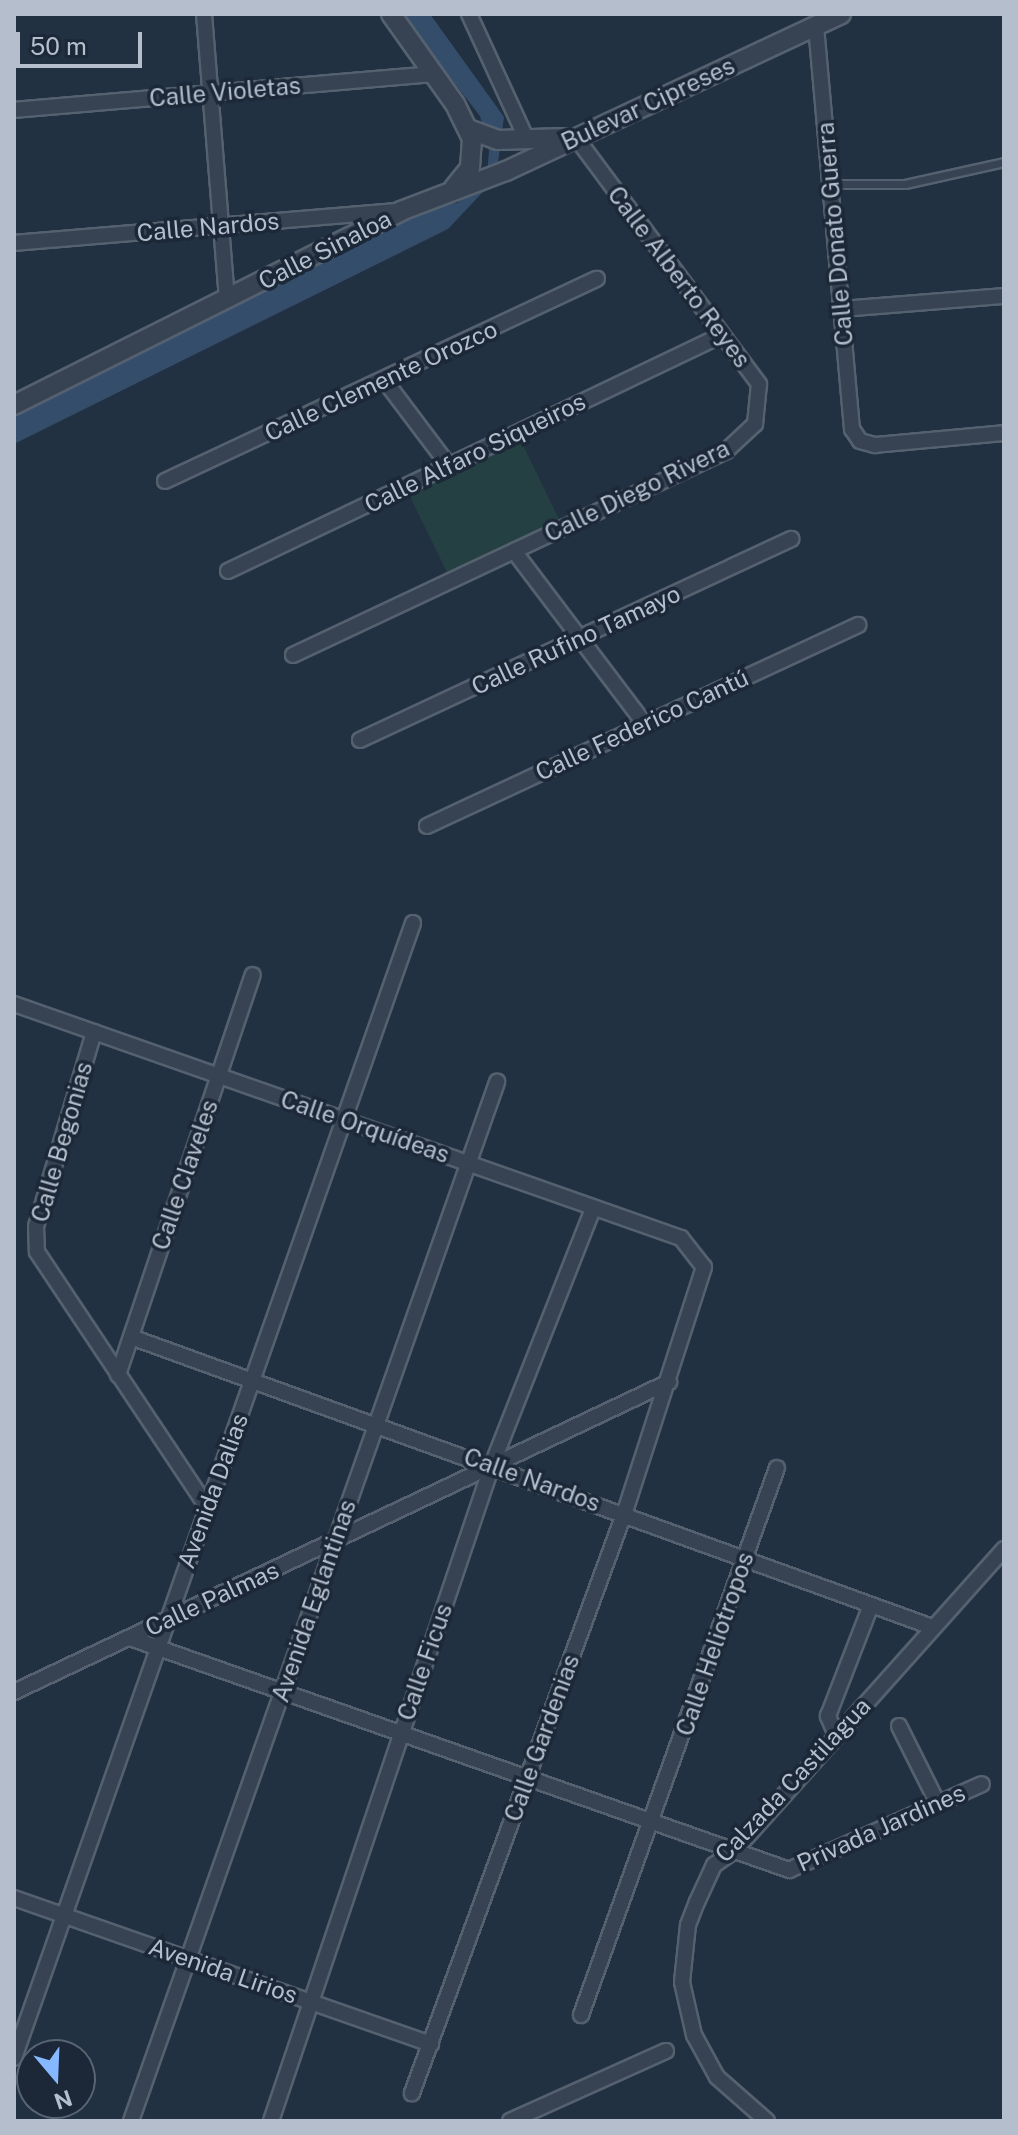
<!DOCTYPE html>
<html>
<head>
<meta charset="utf-8">
<style>
	body { margin:0 }
	#map { position:relative; width:1018px; height:2135px; overflow:hidden; background:#223142; font-family:"Public Sans",sans-serif }
	div>[style] { position:absolute }
	.green>* { inset:0; background:#254043; transform-origin:0 0 }
	.water>* { inset:0; background:#344d6a }
	.roads { filter:drop-shadow(2px 0 #55616f) drop-shadow(-2px 0 #55616f) drop-shadow(0 2px #55616f) drop-shadow(0 -2px #55616f) }
	.service>* { height:7px; margin:-3.5px; padding:0 3.5px; transform-origin:3.5px; border-radius:3.5px; background:#374352 }
	.minor>* { height:14px; margin:-7px; padding:0 7px; transform-origin:7px; border-radius:7px; background:#374352 }
	.tertiary>* { height:18px; margin:-9px; padding:0 9px; transform-origin:9px; border-radius:9px; background:#374352 }
	span { translate:-50% -50%; white-space:nowrap; text-align:center; line-height:1.15; -webkit-text-stroke:7px #1c2837; paint-order:stroke }
	.street-label { font-size:24px; color:#b4becc }
	.frame { position:absolute; inset:0; border:16px solid #b4becc; pointer-events:none }
	.north { position:absolute; left:16px; top:2039px; width:80px; height:80px; box-sizing:border-box; background:#1c2837; border:2px solid #596473; border-radius:50%; rotate:161deg; font-size:22px; font-weight:700; line-height:32px; text-align:center; color:#b4becc }
	.north::after { content:''; display:block; margin:auto; width:28px; height:36px; background:#86b8ff; clip-path:polygon(50% 0,100% 100%,50% 72%,0 100%) }
	.scale { position:absolute; left:16px; top:32px; width:126px; height:36px; box-sizing:border-box; border:4px solid #b4becc; border-top:0; padding-left:10px; font-size:24px; line-height:28px; white-space:nowrap; color:#b4becc; -webkit-text-stroke:6px #1c2837; paint-order:stroke }
</style>
</head>
<body>
<div id="map">
	<div class="green">
		<div style="left:518px;top:435px;width:100px;height:124px;rotate:64deg"></div>
	</div>
	<div class="water">
		<div style="clip-path:polygon(401px 14px,430px 14px,504px 117px,496px 178px,448px 229px,14px 444px,14px 414px,434px 205px,457px 203px,472px 192px,487px 174px,489px 151px,480px 116px)"></div>
	</div>
	<div class="roads">
		<div class="service">
			<div style="left:830px;top:184px;width:75px"></div>
			<div style="left:905px;top:184px;width:101px;rotate:-12.5deg"></div>
		</div>
		<div class="minor">
			<div style="left:204px;top:14px;width:287px;rotate:85.4deg"></div>
			<div style="left:469px;top:14px;width:139px;rotate:65.3deg"></div>
			<div style="left:816px;top:26px;width:405px;rotate:84.9deg"></div>
			<div style="left:852px;top:429px;width:14px;rotate:56deg"></div>
			<div style="left:860px;top:441px;width:16px;rotate:15deg"></div>
			<div style="left:875px;top:445px;width:130px;rotate:-5.3deg"></div>
			<div style="left:14px;top:110px;width:423px;rotate:-4.9deg"></div>
			<div style="left:14px;top:243px;width:383px;rotate:-4.8deg"></div>
			<div style="left:842px;top:309px;width:163px;rotate:-4.6deg"></div>
			<div style="left:385px;top:381px;width:106px;rotate:53deg"></div>
			<div style="left:165px;top:481px;width:477px;rotate:-25.1deg"></div>
			<div style="left:514px;top:551px;width:216px;rotate:52.9deg"></div>
			<div style="left:228px;top:571px;width:547px;rotate:-25.54deg"></div>
			<div style="left:293px;top:655px;width:479px;rotate:-25.2deg"></div>
			<div style="left:726px;top:451px;width:40px;rotate:-43deg"></div>
			<div style="left:755px;top:424px;width:40px;rotate:-84.3deg"></div>
			<div style="left:759px;top:384px;width:307px;rotate:-126.6deg"></div>
			<div style="left:360px;top:740px;width:476px;rotate:-25deg"></div>
			<div style="left:427px;top:826px;width:476px;rotate:-25deg"></div>
			<div style="left:14px;top:1004px;width:707px;rotate:19.33deg"></div>
			<div style="left:681px;top:1238px;width:37px;rotate:52deg"></div>
			<div style="left:704px;top:1267px;width:260px;rotate:107.9deg"></div>
			<div style="left:624px;top:1514px;width:617px;rotate:110.11deg"></div>
			<div style="left:94px;top:1032px;width:202px;rotate:106.6deg"></div>
			<div style="left:36px;top:1226px;width:26px;rotate:88deg"></div>
			<div style="left:37px;top:1252px;width:306px;rotate:56.3deg"></div>
			<div style="left:131px;top:1337px;width:852px;rotate:19.9deg"></div>
			<div style="left:118px;top:1375px;width:422px;rotate:-71.4deg"></div>
			<div style="left:130px;top:1638px;width:699px;rotate:19.39deg"></div>
			<div style="left:789px;top:1870px;width:211px;rotate:-24deg"></div>
			<div style="left:14px;top:1692px;width:725px;rotate:-25.33deg"></div>
			<div style="left:899px;top:1726px;width:87px;rotate:63.4deg"></div>
			<div style="left:836px;top:1735px;width:21px;rotate:-113deg"></div>
			<div style="left:828px;top:1716px;width:119px;rotate:-68.8deg"></div>
			<div style="left:14px;top:1898px;width:442px;rotate:19.3deg"></div>
			<div style="left:581px;top:2015px;width:581px;rotate:-70.29deg"></div>
			<div style="left:14px;top:2058px;width:1203px;rotate:-70.63deg"></div>
			<div style="left:131px;top:2121px;width:1102px;rotate:-70.59deg"></div>
			<div style="left:271px;top:2121px;width:692px;rotate:-71.38deg"></div>
			<div style="left:492px;top:1465px;width:276px;rotate:-68.5deg"></div>
			<div style="left:510px;top:2121px;width:171px;rotate:-24.2deg"></div>
			<div style="left:767px;top:2121px;width:67px;rotate:-138.7deg"></div>
			<div style="left:717px;top:2077px;width:48px;rotate:-118.7deg"></div>
			<div style="left:694px;top:2035px;width:54px;rotate:-102.8deg"></div>
			<div style="left:682px;top:1982px;width:57px;rotate:-84deg"></div>
			<div style="left:688px;top:1925px;width:25px;rotate:-69deg"></div>
			<div style="left:697px;top:1902px;width:41px;rotate:-65.3deg"></div>
			<div style="left:714px;top:1865px;width:24px;rotate:-35deg"></div>
			<div style="left:734px;top:1851px;width:405px;rotate:-48.2deg"></div>
		</div>
		<div class="tertiary">
			<div style="left:391px;top:14px;width:110px;rotate:54.6deg"></div>
			<div style="left:455px;top:104px;width:39px;rotate:64deg"></div>
			<div style="left:472px;top:139px;width:29px;rotate:94deg"></div>
			<div style="left:470px;top:168px;width:26px;rotate:129deg"></div>
			<div style="left:468px;top:129px;width:32px;rotate:20deg"></div>
			<div style="left:498px;top:140px;width:67px;rotate:-1.7deg"></div>
			<div style="left:14px;top:405px;width:433px;rotate:-26.6deg"></div>
			<div style="left:401px;top:211px;width:112px;rotate:-20.9deg"></div>
			<div style="left:506px;top:171px;width:370px;rotate:-25.1deg"></div>
		</div>
	</div>
	<div class="street-label">
		<span style="left:225px;top:92px;rotate:-5deg">Calle Violetas</span>
		<span style="left:648px;top:104px;rotate:-25deg">Bulevar Cipreses</span>
		<span style="left:208px;top:227px;rotate:-5deg">Calle Nardos</span>
		<span style="left:835px;top:234px;rotate:-95deg">Calle Donato Guerra</span>
		<span style="left:325px;top:250px;rotate:-27deg">Calle Sinaloa</span>
		<span style="left:679px;top:277px;rotate:53deg">Calle Alberto Reyes</span>
		<span style="left:381px;top:381px;rotate:-25deg">Calle Clemente Orozco</span>
		<span style="left:475px;top:453px;rotate:-26deg">Calle Alfaro Siqueiros</span>
		<span style="left:637px;top:491px;rotate:-26deg">Calle Diego Rivera</span>
		<span style="left:576px;top:640px;rotate:-25deg">Calle Rufino Tamayo</span>
		<span style="left:642px;top:725px;rotate:-25deg">Calle Federico Cantú</span>
		<span style="left:365px;top:1127px;rotate:19deg">Calle Orquídeas</span>
		<span style="left:62px;top:1142px;rotate:-74deg">Calle Begonias</span>
		<span style="left:185px;top:1175px;rotate:-71deg">Calle Claveles</span>
		<span style="left:532px;top:1480px;rotate:20deg">Calle Nardos</span>
		<span style="left:213px;top:1491px;rotate:-70deg">Avenida Dalias</span>
		<span style="left:212px;top:1599px;rotate:-25deg">Calle Palmas</span>
		<span style="left:314px;top:1601px;rotate:-71deg">Avenida Eglantinas</span>
		<span style="left:715px;top:1644px;rotate:-71deg">Calle Heliotropos</span>
		<span style="left:425px;top:1662px;rotate:-71deg">Calle Ficus</span>
		<span style="left:542px;top:1738px;rotate:-70deg">Calle Gardenias</span>
		<span style="left:793px;top:1780px;rotate:-47deg">Calzada Castilagua</span>
		<span style="left:881px;top:1828px;rotate:-24deg">Privada Jardines</span>
		<span style="left:223px;top:1971px;rotate:19deg">Avenida Lirios</span>
	</div>
	<div class="frame"></div>
	<div class="north">N</div>
	<div class="scale">50 m</div>
</div>
</body>
</html>
